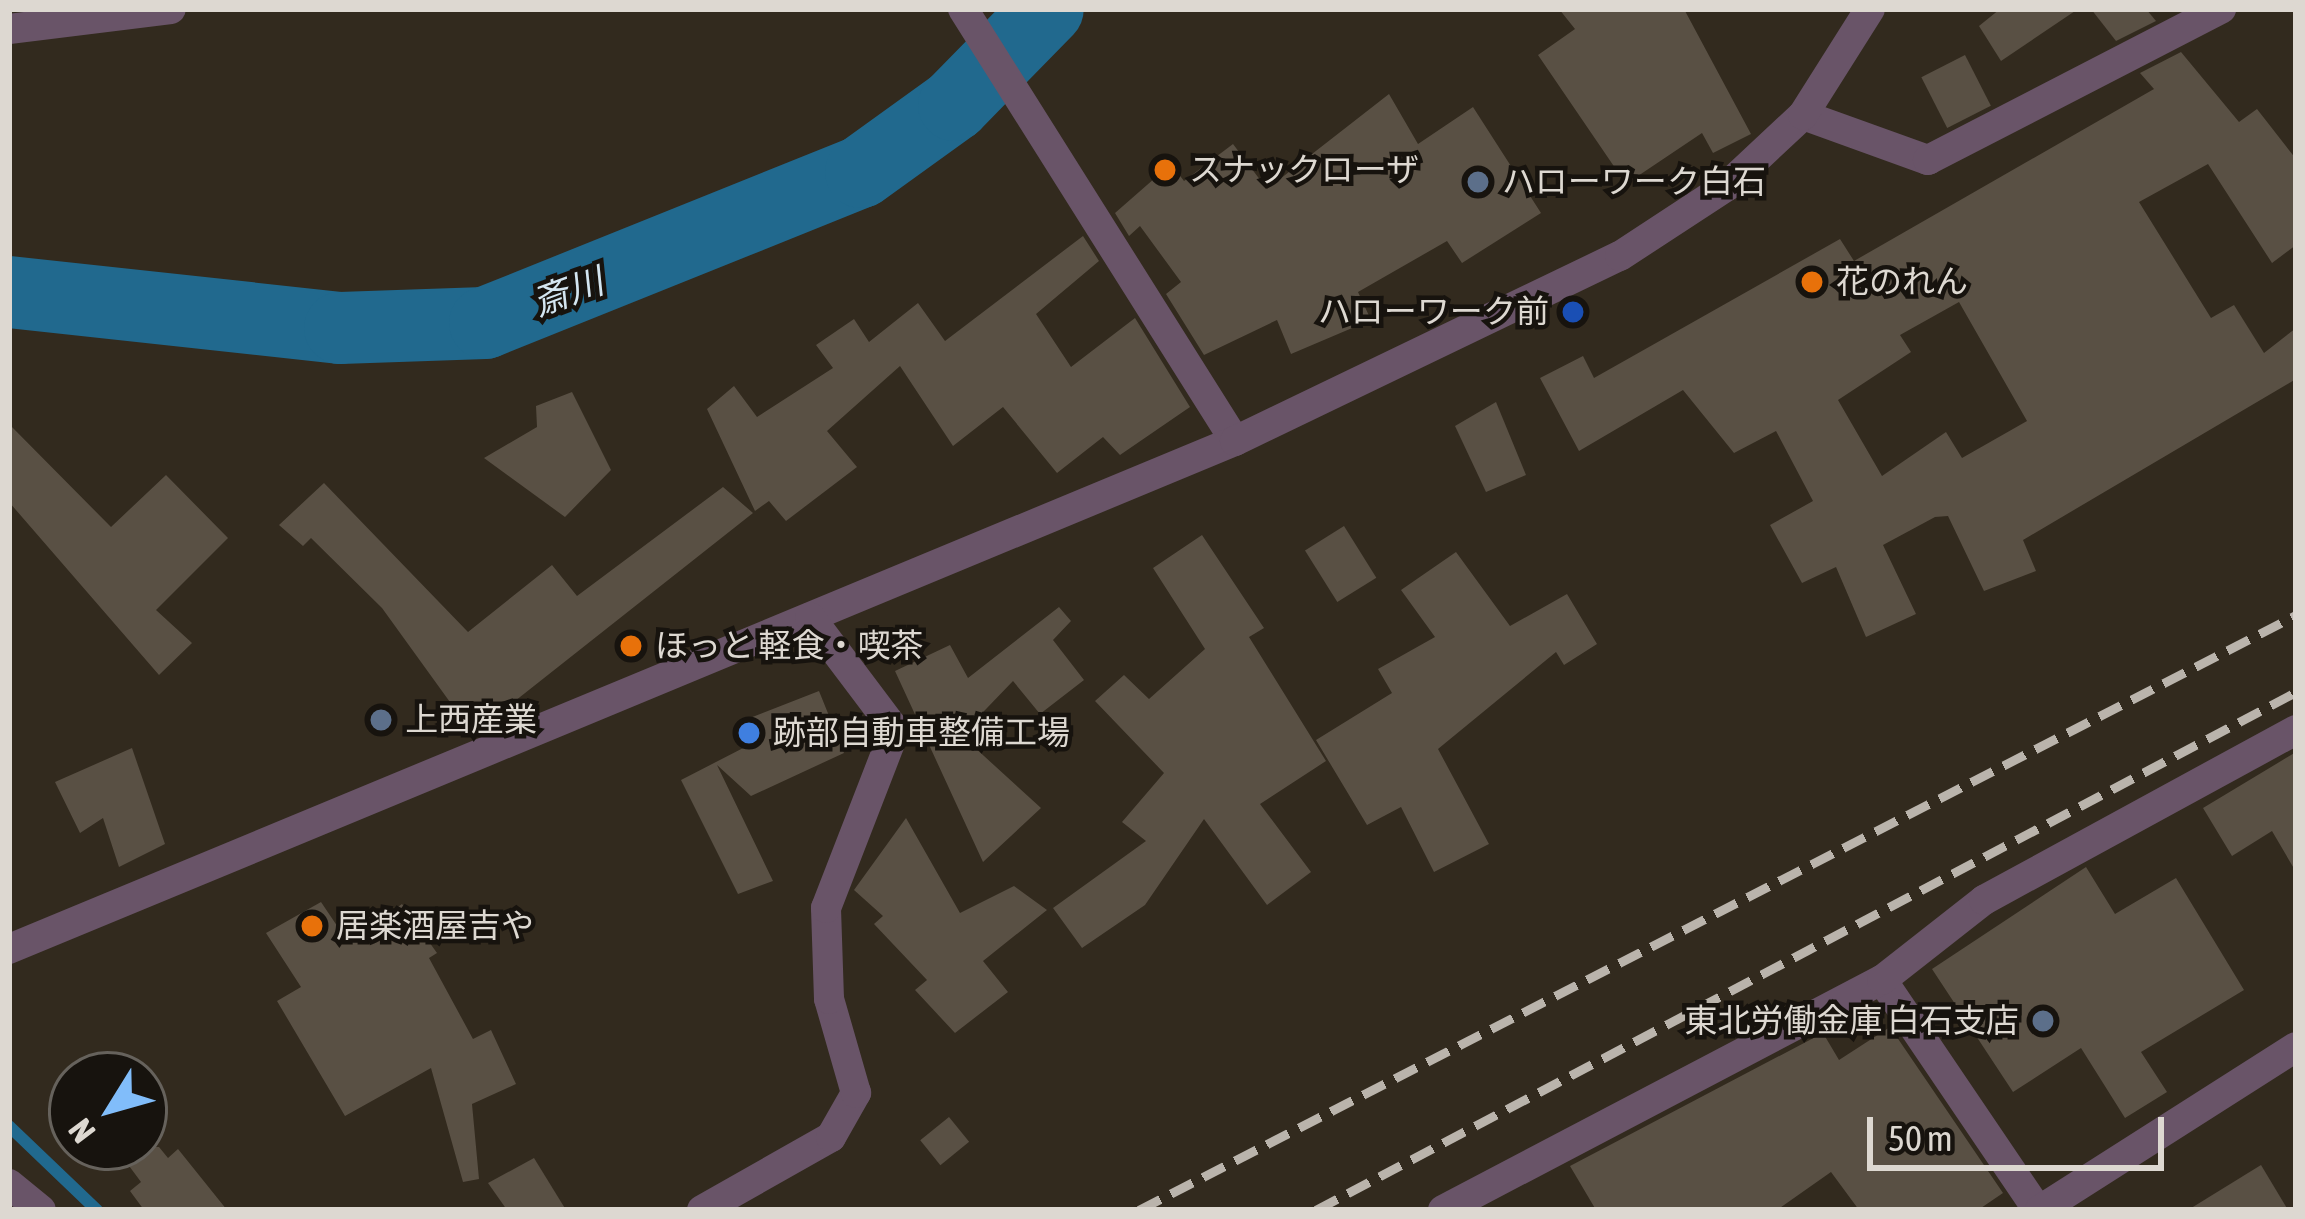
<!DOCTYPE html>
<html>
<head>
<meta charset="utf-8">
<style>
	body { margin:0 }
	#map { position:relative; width:2305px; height:1219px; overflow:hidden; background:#322a1e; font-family:"Asap Condensed","Noto Sans JP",sans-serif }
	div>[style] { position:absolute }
	.stream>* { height:12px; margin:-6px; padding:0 6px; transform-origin:6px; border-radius:6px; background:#21698e }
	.river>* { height:72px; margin:-36px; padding:0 36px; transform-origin:36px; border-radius:36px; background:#21698e }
	.building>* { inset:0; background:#595044; transform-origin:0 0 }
	.minor>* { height:30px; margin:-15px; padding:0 15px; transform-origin:15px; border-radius:15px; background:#695468 }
	.rail>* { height:9px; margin-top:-4.5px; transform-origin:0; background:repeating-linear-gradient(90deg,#bab4ac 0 24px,transparent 0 36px) }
	.dots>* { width:33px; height:33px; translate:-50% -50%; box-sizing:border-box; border:6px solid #17130e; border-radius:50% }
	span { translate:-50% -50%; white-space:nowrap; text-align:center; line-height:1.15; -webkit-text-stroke:9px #17130e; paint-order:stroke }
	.poi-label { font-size:33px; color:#ddd8d1 }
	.left { translate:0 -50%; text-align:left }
	.right { translate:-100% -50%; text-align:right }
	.water-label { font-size:36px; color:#d4e6f1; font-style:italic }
	.frame { position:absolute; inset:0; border:12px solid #ddd8d1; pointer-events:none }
	.north { position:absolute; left:48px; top:1051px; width:120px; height:120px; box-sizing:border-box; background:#17130e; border:3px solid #66625c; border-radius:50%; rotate:233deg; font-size:33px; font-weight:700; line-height:48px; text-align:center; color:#ddd8d1 }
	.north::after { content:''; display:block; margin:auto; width:42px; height:54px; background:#81bdfa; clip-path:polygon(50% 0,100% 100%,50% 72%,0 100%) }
	.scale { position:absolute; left:1867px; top:1117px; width:297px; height:54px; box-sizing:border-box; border:6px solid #ddd8d1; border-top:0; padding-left:15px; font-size:36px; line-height:42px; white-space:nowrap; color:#ddd8d1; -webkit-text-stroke:9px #17130e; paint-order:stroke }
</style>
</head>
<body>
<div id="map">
	<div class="stream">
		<div style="left:9px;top:1126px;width:122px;rotate:43.7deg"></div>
	</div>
	<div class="river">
		<div style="left:9px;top:292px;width:333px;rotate:6.2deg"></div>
		<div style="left:340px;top:328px;width:145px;rotate:-2deg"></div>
		<div style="left:485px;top:323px;width:405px;rotate:-21.9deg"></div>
		<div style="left:861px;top:172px;width:115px;rotate:-35.8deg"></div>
		<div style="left:954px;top:105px;width:134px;rotate:-45.6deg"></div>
	</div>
	<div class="building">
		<div style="clip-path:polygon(1559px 9px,1684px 9px,1751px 134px,1713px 153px,1702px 133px,1626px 184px,1538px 55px,1575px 29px)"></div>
		<div style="clip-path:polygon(2000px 9px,2078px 9px,2001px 61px,1979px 26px)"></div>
		<div style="clip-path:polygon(2091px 9px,2146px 9px,2156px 21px,2116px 41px)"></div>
		<div style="clip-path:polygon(evenodd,2181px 52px,2239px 122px,2257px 109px,2296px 159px,2296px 245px,2272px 263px,2208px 164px,2139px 202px,2211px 318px,2234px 305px,2264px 353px,2296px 328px,2296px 379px,2023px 540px,2036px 571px,1984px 591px,1948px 516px,1935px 517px,1883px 545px,1916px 614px,1866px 637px,1836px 567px,1802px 583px,1770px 525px,1813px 501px,1776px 431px,1734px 453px,1683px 390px,1579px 451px,1540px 378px,1583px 356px,1594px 378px,1840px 239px,1854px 261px,2154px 89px,2140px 73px,2181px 52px,1959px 302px,2027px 421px,1962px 458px,1946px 432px,1882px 476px,1838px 400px,1911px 352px,1900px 335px,1959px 302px)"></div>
		<div style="left:1965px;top:55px;width:57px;height:49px;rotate:63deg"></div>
		<div style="clip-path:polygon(1389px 94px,1418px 144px,1473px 107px,1541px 213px,1462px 263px,1447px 241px,1358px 292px,1371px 320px,1291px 354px,1277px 320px,1204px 355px,1166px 294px,1181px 282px,1140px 226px,1129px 236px,1115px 213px,1171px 164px,1184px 181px,1233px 144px,1267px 189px)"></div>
		<div style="clip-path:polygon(1083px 236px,1099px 261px,1036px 314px,1071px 367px,1135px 318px,1190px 407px,1120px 455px,1103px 437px,1057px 473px,1003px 407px,953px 446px,900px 366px,827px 431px,857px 467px,786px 521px,769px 501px,755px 511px,707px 409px,734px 386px,757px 417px,833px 368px,816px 345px,854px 319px,869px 342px,918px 303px,945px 341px)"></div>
		<div style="clip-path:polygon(572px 392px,611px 470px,565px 517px,484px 458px,537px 427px,536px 406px)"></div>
		<div style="clip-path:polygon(1496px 402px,1526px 475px,1486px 492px,1455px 426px)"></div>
		<div style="clip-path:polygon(9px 424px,111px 527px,166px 475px,228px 538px,156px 610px,192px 643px,159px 675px,9px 502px)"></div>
		<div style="clip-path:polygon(324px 483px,468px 632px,552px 565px,577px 596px,723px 487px,753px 513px,473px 734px,382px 608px,311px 538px,303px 546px,279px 525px)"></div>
		<div style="left:1344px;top:526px;width:61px;height:46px;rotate:58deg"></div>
		<div style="clip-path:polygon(1202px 535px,1264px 628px,1249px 637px,1326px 761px,1260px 804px,1311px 872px,1267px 905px,1204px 819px,1145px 905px,1082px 948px,1053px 908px,1146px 841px,1122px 822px,1164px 773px,1095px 701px,1124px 675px,1149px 699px,1205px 649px,1153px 568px)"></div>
		<div style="clip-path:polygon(1456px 552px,1510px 626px,1567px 594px,1597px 644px,1564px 665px,1556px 652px,1438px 749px,1489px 844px,1434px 872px,1401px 807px,1367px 825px,1316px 740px,1392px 693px,1378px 669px,1435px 637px,1401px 590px)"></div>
		<div style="clip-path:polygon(1059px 607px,1071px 621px,1053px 640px,1084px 680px,1040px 714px,1013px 681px,961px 735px,1041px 808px,983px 862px,895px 671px,950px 645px,968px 678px)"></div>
		<div style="clip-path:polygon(819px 691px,844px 753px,751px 796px,717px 765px,773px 881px,738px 894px,681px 780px,749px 745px,737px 723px)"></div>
		<div style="clip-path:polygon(132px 748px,165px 844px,119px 867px,103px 818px,80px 833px,55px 782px)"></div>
		<div style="clip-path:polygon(2296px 752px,2296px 872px,2272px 831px,2232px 856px,2203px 808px)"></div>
		<div style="clip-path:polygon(906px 818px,960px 913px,1014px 886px,1047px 910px,983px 961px,1008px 992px,955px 1033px,915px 990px,927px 980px,874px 924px,883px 916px,854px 890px)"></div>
		<div style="clip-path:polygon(2086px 867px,2115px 914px,2176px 878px,2244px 990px,2141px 1052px,2167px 1092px,2125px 1118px,2081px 1048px,2013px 1092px,1932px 969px)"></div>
		<div style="clip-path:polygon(321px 902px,348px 942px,402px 904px,437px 953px,429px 958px,473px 1039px,491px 1030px,516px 1084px,472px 1104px,479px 1179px,463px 1182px,431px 1068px,345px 1116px,277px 1001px,301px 987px,266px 933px)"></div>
		<div style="clip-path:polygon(1890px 1027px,2003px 1193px,1978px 1210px,1859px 1210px,1831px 1172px,1777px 1210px,1596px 1210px,1570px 1166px,1823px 1033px,1839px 1060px)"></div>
		<div style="left:949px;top:1117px;width:32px;height:37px;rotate:51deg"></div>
		<div style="clip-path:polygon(115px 1147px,159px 1147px,168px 1158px,178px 1149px,227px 1210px,144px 1210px,130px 1191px,141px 1182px)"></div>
		<div style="clip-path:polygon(534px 1158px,566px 1210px,507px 1210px,488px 1183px)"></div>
		<div style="clip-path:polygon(2261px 1165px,2288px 1210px,2188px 1210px)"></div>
	</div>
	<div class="minor">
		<div style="left:963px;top:9px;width:510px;rotate:57.8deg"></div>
		<div style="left:9px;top:29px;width:163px;rotate:-7deg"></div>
		<div style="left:1803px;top:115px;width:133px;rotate:19.8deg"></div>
		<div style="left:1928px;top:160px;width:330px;rotate:-27.3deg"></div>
		<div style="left:9px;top:949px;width:1327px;rotate:-22.51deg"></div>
		<div style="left:1235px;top:441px;width:427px;rotate:-25.7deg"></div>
		<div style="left:1620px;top:256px;width:128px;rotate:-33.2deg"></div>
		<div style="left:1727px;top:186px;width:104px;rotate:-43.1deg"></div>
		<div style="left:1803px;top:115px;width:125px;rotate:-57.7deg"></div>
		<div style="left:1882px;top:980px;width:278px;rotate:55.9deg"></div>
		<div style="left:9px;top:1184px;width:41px;rotate:39.1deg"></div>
		<div style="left:702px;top:1210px;width:148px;rotate:-29.5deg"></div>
		<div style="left:831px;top:1137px;width:51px;rotate:-60.4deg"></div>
		<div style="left:856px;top:1093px;width:98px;rotate:-106deg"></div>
		<div style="left:829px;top:999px;width:91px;rotate:-91.9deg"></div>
		<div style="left:826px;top:908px;width:191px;rotate:-68.8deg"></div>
		<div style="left:895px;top:730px;width:141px;rotate:-127deg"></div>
		<div style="left:1443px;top:1210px;width:496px;rotate:-27.7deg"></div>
		<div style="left:1882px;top:980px;width:130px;rotate:-38.1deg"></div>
		<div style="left:1984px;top:900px;width:355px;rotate:-28.6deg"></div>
		<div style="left:2040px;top:1210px;width:303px;rotate:-32.5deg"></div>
	</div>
	<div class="rail">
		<div style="left:1139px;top:1210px;width:1301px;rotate:-27.21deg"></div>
		<div style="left:1316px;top:1210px;width:1108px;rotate:-27.86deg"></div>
	</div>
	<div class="dots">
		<div style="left:1165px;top:170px;background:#e8710a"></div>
		<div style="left:1478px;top:182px;background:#5c6f8a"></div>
		<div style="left:1812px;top:282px;background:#e8710a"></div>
		<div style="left:1573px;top:312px;background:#1a4fb4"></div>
		<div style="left:631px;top:646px;background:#e8710a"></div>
		<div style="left:381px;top:720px;background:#5c6f8a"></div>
		<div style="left:749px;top:733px;background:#3f7fe0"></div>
		<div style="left:312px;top:926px;background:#e8710a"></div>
		<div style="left:2043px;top:1021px;background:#5c6f8a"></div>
	</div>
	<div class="poi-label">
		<span class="left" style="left:1189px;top:170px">スナックローザ</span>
		<span class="left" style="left:1502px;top:182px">ハローワーク白石</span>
		<span class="left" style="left:1836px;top:282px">花のれん</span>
		<span class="right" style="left:1549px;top:312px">ハローワーク前</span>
		<span class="left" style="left:655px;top:646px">ほっと 軽食・喫茶</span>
		<span class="left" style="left:405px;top:720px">上西産業</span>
		<span class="left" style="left:773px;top:733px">跡部自動車整備工場</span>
		<span class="left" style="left:336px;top:926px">居楽酒屋吉や</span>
		<span class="right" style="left:2019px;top:1021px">東北労働金庫 白石支店</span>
	</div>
	<div class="water-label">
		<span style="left:568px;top:292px;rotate:-20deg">斎川</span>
	</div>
	<div class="frame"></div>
	<div class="north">N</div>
	<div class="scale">50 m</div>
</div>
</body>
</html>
